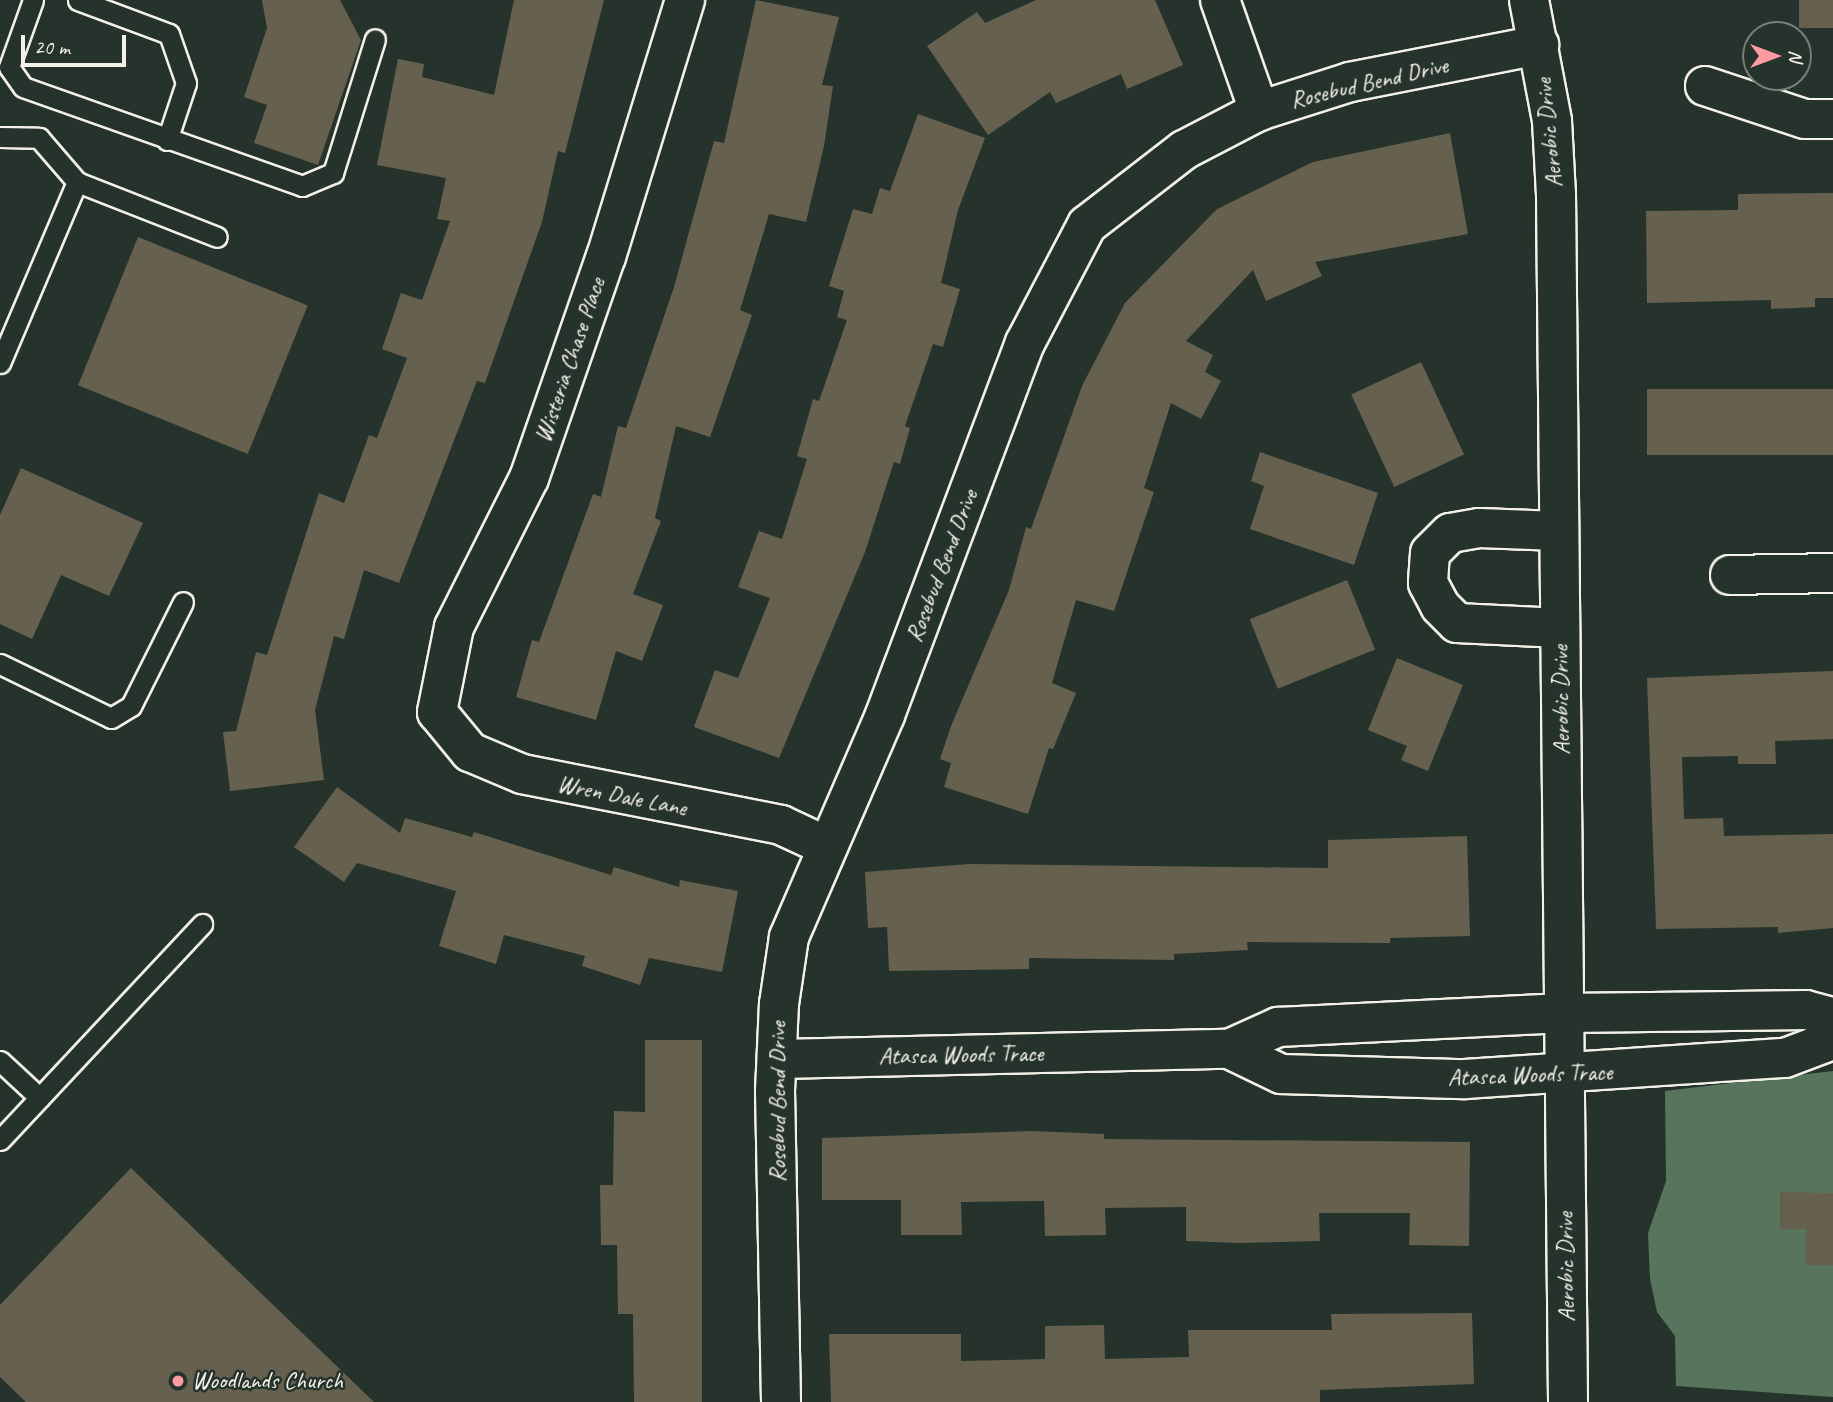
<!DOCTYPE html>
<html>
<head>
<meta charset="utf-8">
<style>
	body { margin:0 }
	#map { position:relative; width:1833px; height:1402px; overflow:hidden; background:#26332d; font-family:Caveat,sans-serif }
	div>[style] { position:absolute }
	.green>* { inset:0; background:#57755d }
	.building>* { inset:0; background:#65614e; transform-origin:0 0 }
	.roads { filter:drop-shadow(2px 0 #f4f1e8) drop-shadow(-2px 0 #f4f1e8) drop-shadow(0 2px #f4f1e8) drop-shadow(0 -2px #f4f1e8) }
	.service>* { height:19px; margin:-9.5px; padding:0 9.5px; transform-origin:9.5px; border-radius:9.5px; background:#26332d }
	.minor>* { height:38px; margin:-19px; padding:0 19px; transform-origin:19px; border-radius:19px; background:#26332d }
	.tertiary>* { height:38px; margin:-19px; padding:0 19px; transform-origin:19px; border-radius:19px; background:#26332d }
	.dots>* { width:19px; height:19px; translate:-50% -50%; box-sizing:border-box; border:4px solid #26332d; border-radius:50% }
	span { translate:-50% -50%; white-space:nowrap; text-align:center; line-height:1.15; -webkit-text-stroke:5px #26332d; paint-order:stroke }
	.street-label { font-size:24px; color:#f4f1e8 }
	.poi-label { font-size:24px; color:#f4f1e8 }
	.left { translate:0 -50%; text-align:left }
	.north { position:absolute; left:1742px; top:21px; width:70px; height:70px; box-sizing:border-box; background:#26332d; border:2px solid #787f78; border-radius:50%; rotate:90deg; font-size:19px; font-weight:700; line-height:28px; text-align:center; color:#f4f1e8 }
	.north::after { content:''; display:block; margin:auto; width:24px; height:32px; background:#ff9aa2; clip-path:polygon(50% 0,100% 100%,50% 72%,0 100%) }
	.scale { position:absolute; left:21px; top:35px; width:105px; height:32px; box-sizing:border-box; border:4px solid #f4f1e8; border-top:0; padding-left:9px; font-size:21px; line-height:24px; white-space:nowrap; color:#f4f1e8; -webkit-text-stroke:5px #26332d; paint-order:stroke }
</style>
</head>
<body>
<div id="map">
	<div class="green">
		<div style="clip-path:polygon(1833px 1071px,1833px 1397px,1676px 1386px,1675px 1336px,1657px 1312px,1650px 1279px,1648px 1233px,1666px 1181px,1665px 1091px)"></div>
	</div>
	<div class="building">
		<div style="clip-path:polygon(262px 0,340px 0,361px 40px,318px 165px,254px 143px,267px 105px,244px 97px,267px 28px)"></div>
		<div style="clip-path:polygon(514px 0,604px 0,565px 153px,558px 151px,542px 222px,485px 383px,477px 381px,399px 583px,364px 570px,344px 639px,334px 636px,315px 710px,324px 780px,230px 791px,223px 732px,236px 731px,256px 652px,267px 655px,319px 493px,344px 503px,369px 435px,377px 438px,407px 358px,382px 349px,401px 293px,422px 300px,450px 221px,437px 219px,446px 178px,377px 165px,398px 59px,424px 64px,422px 77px,494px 95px)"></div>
		<div style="clip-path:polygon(756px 0,839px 17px,822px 85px,833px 86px,824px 146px,806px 222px,769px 214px,740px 310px,752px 315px,710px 437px,676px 426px,655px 518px,661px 521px,633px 594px,663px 605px,642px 661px,616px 651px,596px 720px,516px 697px,532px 640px,539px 642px,593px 494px,601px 497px,618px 426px,626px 428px,674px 287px,714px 141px,724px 143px)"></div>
		<div style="clip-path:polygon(1036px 0,1155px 0,1183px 65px,1127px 89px,1121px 74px,1056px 103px,1050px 92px,988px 135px,927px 46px,977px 12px,985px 23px)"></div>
		<div style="left:1799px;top:0;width:34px;height:28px"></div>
		<div style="clip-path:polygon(918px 114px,985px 138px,958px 210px,941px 283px,960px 289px,943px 347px,933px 344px,905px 426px,910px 428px,900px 464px,894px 462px,865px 552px,779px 758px,694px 727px,715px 670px,738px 678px,770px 598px,738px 587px,759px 531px,782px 539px,807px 459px,797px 456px,813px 399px,819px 401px,847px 320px,837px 317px,844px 291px,829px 286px,853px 209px,872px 214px,880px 188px,890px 191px)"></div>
		<div style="clip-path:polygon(1450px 133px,1468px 234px,1315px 262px,1322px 276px,1266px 301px,1253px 270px,1186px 341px,1213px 355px,1205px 372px,1221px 381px,1201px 419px,1171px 403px,1144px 488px,1154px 492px,1114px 611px,1076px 600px,1052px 683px,1076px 693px,1053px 749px,1049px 748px,1028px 814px,944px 787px,951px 763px,940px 759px,951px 726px,1009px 590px,1026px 527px,1031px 529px,1082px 386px,1125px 303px,1217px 209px,1313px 162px)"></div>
		<div style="clip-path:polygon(1833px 193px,1833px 298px,1815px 298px,1815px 307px,1771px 309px,1771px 300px,1647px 303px,1646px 211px,1738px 210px,1738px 194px)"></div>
		<div style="left:138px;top:237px;width:183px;height:160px;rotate:22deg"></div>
		<div style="left:1421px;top:362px;width:102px;height:77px;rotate:65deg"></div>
		<div style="left:1647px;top:389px;width:186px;height:66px"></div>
		<div style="clip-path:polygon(1260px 452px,1378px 493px,1354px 565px,1250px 529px,1264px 486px,1251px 481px)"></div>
		<div style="clip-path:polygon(21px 468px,143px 523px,109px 596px,61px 575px,32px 639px,0 624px,0 515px)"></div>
		<div style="left:1347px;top:580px;width:75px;height:105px;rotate:68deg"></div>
		<div style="clip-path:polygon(1397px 658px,1463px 685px,1428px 771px,1401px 760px,1407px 746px,1368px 730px)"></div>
		<div style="clip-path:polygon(1833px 671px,1833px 739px,1775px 741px,1776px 764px,1738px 764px,1738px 756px,1682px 757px,1684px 819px,1723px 818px,1724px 836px,1833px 834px,1833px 928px,1778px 933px,1778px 927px,1656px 929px,1647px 678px)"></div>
		<div style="clip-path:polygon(337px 787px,400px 833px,405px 818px,472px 837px,474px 832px,611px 875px,614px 867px,679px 887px,680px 880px,738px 891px,722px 972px,649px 958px,640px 985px,582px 966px,585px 956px,504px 935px,496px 964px,439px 946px,456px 891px,357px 863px,344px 882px,294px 847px)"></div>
		<div style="clip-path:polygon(1467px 836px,1470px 936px,1390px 938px,1390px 943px,1247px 942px,1248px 950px,1174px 954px,1174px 960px,1029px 958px,1029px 969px,889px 971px,887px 927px,868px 928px,865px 872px,969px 864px,1328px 868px,1328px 840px)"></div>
		<div style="clip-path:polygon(645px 1040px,702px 1040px,702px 1402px,634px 1402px,633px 1314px,618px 1314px,617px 1245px,601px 1245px,600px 1185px,613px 1185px,614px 1111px,645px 1112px)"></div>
		<div style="clip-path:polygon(1032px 1131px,1104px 1134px,1104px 1139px,1470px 1142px,1469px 1246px,1409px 1245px,1410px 1213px,1319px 1213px,1320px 1241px,1240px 1243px,1186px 1241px,1186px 1207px,1105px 1208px,1106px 1235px,1045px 1236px,1044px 1201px,961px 1202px,962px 1235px,901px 1235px,901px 1200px,822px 1200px,822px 1138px)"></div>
		<div style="clip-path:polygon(131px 1168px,374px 1402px,26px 1402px,0 1377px,0 1305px)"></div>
		<div style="clip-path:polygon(1780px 1192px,1833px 1193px,1833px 1265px,1806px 1265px,1806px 1229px,1780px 1229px)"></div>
		<div style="clip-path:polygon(1472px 1313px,1474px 1384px,1320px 1390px,1320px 1402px,831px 1402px,829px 1334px,961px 1334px,961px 1361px,1045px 1359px,1045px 1326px,1104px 1325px,1105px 1359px,1189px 1357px,1188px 1330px,1332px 1330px,1331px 1314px)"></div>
	</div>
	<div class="roads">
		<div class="service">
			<div style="left:33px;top:0;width:71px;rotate:109.7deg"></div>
			<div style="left:9px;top:67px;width:24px;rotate:55deg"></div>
			<div style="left:23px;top:87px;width:296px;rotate:19.5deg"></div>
			<div style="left:302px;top:186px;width:34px;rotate:-23deg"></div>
			<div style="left:333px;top:173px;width:140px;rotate:-72.6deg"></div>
			<div style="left:78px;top:0;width:97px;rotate:20.5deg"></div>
			<div style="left:169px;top:34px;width:52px;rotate:70.9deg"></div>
			<div style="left:186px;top:83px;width:60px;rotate:108.4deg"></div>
			<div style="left:0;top:137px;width:39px;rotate:1deg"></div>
			<div style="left:39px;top:138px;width:58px;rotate:49.2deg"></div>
			<div style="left:77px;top:182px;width:150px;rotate:21.4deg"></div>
			<div style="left:0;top:363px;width:197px;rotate:-67deg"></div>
			<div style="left:0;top:664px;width:123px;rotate:25.9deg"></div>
			<div style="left:111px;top:718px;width:23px;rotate:-31deg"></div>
			<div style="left:131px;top:706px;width:116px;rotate:-63.4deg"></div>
			<div style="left:0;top:1061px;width:54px;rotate:42.8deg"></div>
			<div style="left:0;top:1140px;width:296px;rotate:-46.9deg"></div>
		</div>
		<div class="minor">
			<div style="left:685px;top:0;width:268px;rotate:107.1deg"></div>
			<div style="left:606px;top:256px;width:235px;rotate:109.1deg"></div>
			<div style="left:529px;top:478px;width:167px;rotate:116.7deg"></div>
			<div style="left:454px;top:627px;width:87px;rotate:101.3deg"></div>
			<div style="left:437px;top:712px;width:52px;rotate:50.5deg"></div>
			<div style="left:470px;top:752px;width:56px;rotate:22.9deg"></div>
			<div style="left:522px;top:774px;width:264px;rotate:11.1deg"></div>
			<div style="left:781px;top:825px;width:50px;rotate:25deg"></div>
			<div style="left:1220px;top:0;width:118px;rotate:70.6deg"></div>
			<div style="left:1705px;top:86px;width:105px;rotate:18.3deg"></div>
			<div style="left:1805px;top:119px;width:28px"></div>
			<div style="left:1559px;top:531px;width:80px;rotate:-177.9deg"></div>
			<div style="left:1479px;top:528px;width:29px;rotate:170deg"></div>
			<div style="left:1450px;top:533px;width:28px;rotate:135deg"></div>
			<div style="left:1430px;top:553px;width:30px;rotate:94deg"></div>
			<div style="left:1428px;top:583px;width:26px;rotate:62deg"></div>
			<div style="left:1440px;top:606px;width:24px;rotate:45deg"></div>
			<div style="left:1457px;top:623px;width:103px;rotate:2.8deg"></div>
			<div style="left:1730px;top:575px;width:103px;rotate:-1.1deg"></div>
			<div style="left:1229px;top:1049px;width:58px;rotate:25.7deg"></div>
			<div style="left:1281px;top:1074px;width:184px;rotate:1.6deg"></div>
			<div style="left:1465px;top:1079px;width:321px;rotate:-3.8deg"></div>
			<div style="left:1785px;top:1058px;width:51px;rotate:-20.6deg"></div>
			<div style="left:777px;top:1059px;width:452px;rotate:-1.3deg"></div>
			<div style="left:1229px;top:1049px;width:54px;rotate:-24.2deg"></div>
			<div style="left:1278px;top:1027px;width:286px;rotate:-2.8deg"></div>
			<div style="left:1564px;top:1013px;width:242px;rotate:-0.7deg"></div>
			<div style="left:1806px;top:1010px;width:28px;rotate:15deg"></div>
			<div style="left:781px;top:1402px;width:311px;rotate:-91.1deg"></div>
			<div style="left:775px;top:1091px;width:87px;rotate:-87.4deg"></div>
			<div style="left:779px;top:1004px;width:68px;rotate:-81.5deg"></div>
			<div style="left:789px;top:937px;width:242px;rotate:-66.6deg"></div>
			<div style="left:885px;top:715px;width:397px;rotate:-69.4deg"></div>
			<div style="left:1025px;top:343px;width:133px;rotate:-62.3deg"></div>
			<div style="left:1087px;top:225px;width:123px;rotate:-37.7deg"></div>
			<div style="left:1184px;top:150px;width:85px;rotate:-27.5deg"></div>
			<div style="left:1259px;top:111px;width:96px;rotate:-17.7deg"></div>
			<div style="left:1350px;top:82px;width:193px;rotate:-11.1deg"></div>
		</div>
		<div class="tertiary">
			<div style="left:1529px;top:0;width:123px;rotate:79.2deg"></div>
			<div style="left:1552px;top:121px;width:73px;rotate:86.9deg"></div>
			<div style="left:1556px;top:194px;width:1208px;rotate:89.43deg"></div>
		</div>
	</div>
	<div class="dots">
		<div style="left:178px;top:1381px;background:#ff9aa2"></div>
	</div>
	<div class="street-label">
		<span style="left:1369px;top:83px;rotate:-13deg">Rosebud Bend Drive</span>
		<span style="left:1549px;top:133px;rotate:-96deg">Aerobic Drive</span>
		<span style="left:570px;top:360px;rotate:-71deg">Wisteria Chase Place</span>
		<span style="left:942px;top:566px;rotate:-69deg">Rosebud Bend Drive</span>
		<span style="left:1561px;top:700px;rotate:-91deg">Aerobic Drive</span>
		<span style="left:622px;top:796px;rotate:11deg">Wren Dale Lane</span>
		<span style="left:961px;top:1055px;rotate:-1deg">Atasca Woods Trace</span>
		<span style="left:1530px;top:1075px;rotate:-2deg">Atasca Woods Trace</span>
		<span style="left:778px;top:1102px;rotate:-90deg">Rosebud Bend Drive</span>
		<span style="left:1566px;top:1267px;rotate:-91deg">Aerobic Drive</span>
	</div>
	<div class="poi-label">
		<span class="left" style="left:192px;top:1381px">Woodlands Church</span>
	</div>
	<div class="north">N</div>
	<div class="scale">20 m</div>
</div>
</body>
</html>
